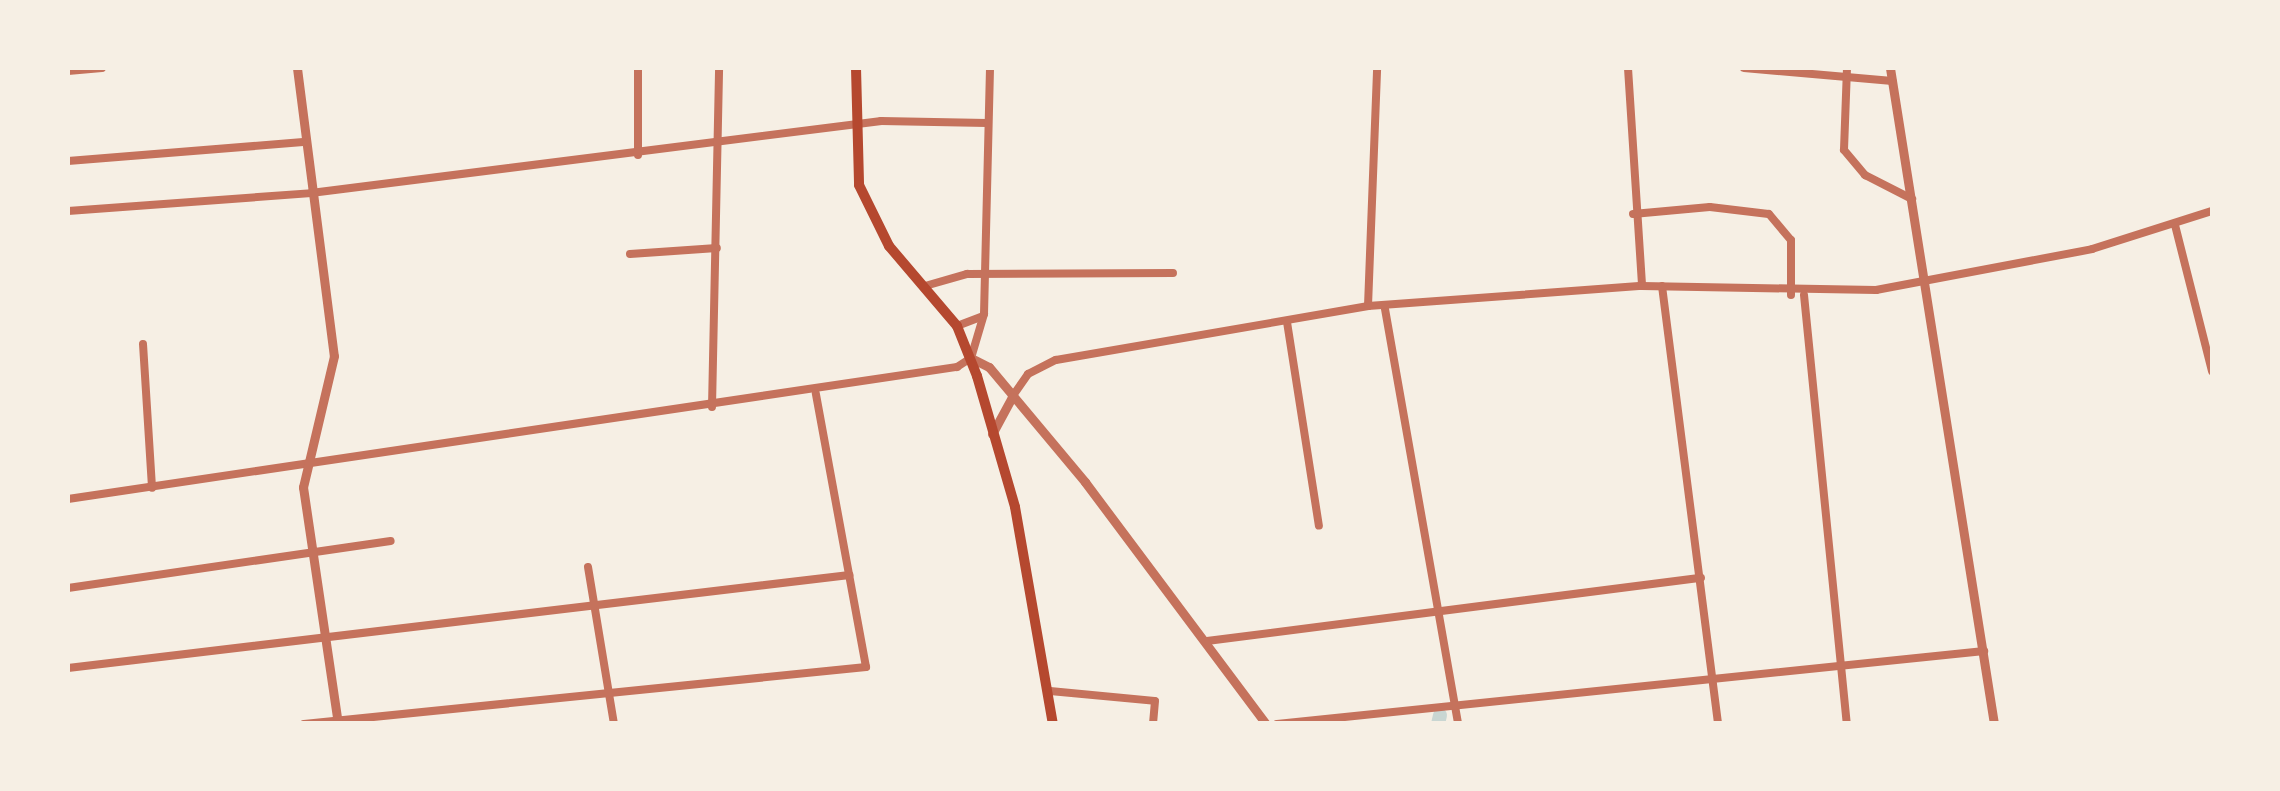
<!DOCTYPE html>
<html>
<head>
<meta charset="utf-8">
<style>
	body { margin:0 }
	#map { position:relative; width:2280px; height:791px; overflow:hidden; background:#f6efe4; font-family:"Asap Condensed",sans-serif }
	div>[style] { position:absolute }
	.canal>* { height:14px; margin:-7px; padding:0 7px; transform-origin:7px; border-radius:7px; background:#c9d6d2 }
	.minor>* { height:8px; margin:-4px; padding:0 4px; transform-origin:4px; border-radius:4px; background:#c5725c }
	.tertiary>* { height:9px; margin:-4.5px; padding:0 4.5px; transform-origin:4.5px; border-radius:4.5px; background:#c5725c }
	.secondary>* { height:10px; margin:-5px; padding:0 5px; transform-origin:5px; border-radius:5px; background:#b5482f }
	span { translate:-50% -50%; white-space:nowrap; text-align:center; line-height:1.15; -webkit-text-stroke:8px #f6efe4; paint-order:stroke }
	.frame { position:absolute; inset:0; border:70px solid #f6efe4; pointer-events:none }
</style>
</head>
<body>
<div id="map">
	<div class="canal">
		<div style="left:1438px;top:724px;width:9px;rotate:-77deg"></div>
	</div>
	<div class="minor">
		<div style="left:638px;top:68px;width:87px;rotate:90deg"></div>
		<div style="left:1628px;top:68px;width:218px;rotate:86.3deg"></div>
		<div style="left:1744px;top:68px;width:149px;rotate:5deg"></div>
		<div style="left:1847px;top:68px;width:82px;rotate:92.1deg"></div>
		<div style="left:1844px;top:150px;width:33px;rotate:50deg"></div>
		<div style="left:1865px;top:175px;width:53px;rotate:27.1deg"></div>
		<div style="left:68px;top:71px;width:34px;rotate:-5deg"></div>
		<div style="left:68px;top:161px;width:239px;rotate:-4.6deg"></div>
		<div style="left:68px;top:211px;width:244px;rotate:-4.2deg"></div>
		<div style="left:311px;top:193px;width:575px;rotate:-7.2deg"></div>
		<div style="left:881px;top:121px;width:106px;rotate:1.1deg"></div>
		<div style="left:1633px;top:214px;width:77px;rotate:-5.2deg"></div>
		<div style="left:1710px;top:207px;width:59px;rotate:6.8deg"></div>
		<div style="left:1769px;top:214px;width:34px;rotate:50deg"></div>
		<div style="left:1791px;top:240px;width:55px;rotate:90deg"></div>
		<div style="left:2175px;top:225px;width:151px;rotate:75.8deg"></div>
		<div style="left:630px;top:254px;width:87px;rotate:-3.9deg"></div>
		<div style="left:925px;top:286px;width:44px;rotate:-15.9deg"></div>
		<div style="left:967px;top:274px;width:206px;rotate:-0.3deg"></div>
		<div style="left:1662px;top:286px;width:442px;rotate:82.7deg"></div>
		<div style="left:1804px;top:295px;width:431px;rotate:84.3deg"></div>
		<div style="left:1368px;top:306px;width:238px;rotate:-87.8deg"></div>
		<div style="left:1385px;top:309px;width:421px;rotate:80deg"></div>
		<div style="left:1287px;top:322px;width:206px;rotate:81.1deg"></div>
		<div style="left:957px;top:326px;width:26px;rotate:-21deg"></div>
		<div style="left:143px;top:344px;width:144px;rotate:86.4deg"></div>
		<div style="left:1012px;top:397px;width:28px;rotate:-55deg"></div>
		<div style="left:1028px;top:374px;width:31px;rotate:-27deg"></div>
		<div style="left:1056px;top:360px;width:317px;rotate:-9.8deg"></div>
		<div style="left:1368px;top:306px;width:275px;rotate:-4.2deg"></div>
		<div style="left:1642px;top:286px;width:234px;rotate:1deg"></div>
		<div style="left:1876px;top:290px;width:220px;rotate:-10.7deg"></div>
		<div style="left:2092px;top:249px;width:126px;rotate:-17.6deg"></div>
		<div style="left:712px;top:407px;width:339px;rotate:-88.8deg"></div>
		<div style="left:68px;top:499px;width:899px;rotate:-8.45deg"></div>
		<div style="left:957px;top:367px;width:17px;rotate:-33deg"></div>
		<div style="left:971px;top:358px;width:46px;rotate:-73.5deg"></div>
		<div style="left:984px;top:314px;width:246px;rotate:-88.6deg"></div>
		<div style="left:588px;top:567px;width:159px;rotate:80.6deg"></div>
		<div style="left:68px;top:588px;width:326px;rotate:-8.3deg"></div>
		<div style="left:1207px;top:641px;width:498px;rotate:-7.3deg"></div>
		<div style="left:68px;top:668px;width:787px;rotate:-6.79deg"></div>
		<div style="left:1050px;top:691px;width:105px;rotate:5.4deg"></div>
		<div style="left:1155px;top:701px;width:23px;rotate:95deg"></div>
		<div style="left:304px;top:724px;width:565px;rotate:-5.79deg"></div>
		<div style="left:866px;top:667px;width:278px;rotate:-100.4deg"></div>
		<div style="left:1277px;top:724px;width:711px;rotate:-5.9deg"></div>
	</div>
	<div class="tertiary">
		<div style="left:297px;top:68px;width:290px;rotate:82.7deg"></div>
		<div style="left:334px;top:356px;width:135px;rotate:103.3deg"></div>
		<div style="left:303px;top:487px;width:240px;rotate:81.6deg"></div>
		<div style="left:1890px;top:68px;width:664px;rotate:80.99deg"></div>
		<div style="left:971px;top:358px;width:20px;rotate:27deg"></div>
		<div style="left:989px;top:367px;width:150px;rotate:50.1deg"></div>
		<div style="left:1085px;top:482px;width:302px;rotate:53.2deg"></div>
		<div style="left:992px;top:434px;width:42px;rotate:-61.6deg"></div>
	</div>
	<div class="secondary">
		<div style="left:856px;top:68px;width:117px;rotate:88.5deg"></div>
		<div style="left:859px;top:185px;width:68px;rotate:63.8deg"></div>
		<div style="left:889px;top:246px;width:105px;rotate:49.6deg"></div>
		<div style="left:957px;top:326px;width:54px;rotate:68.2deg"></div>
		<div style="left:977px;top:376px;width:136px;rotate:73.8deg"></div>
		<div style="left:1015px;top:507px;width:220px;rotate:80.1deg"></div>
	</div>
	<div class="frame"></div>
</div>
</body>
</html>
